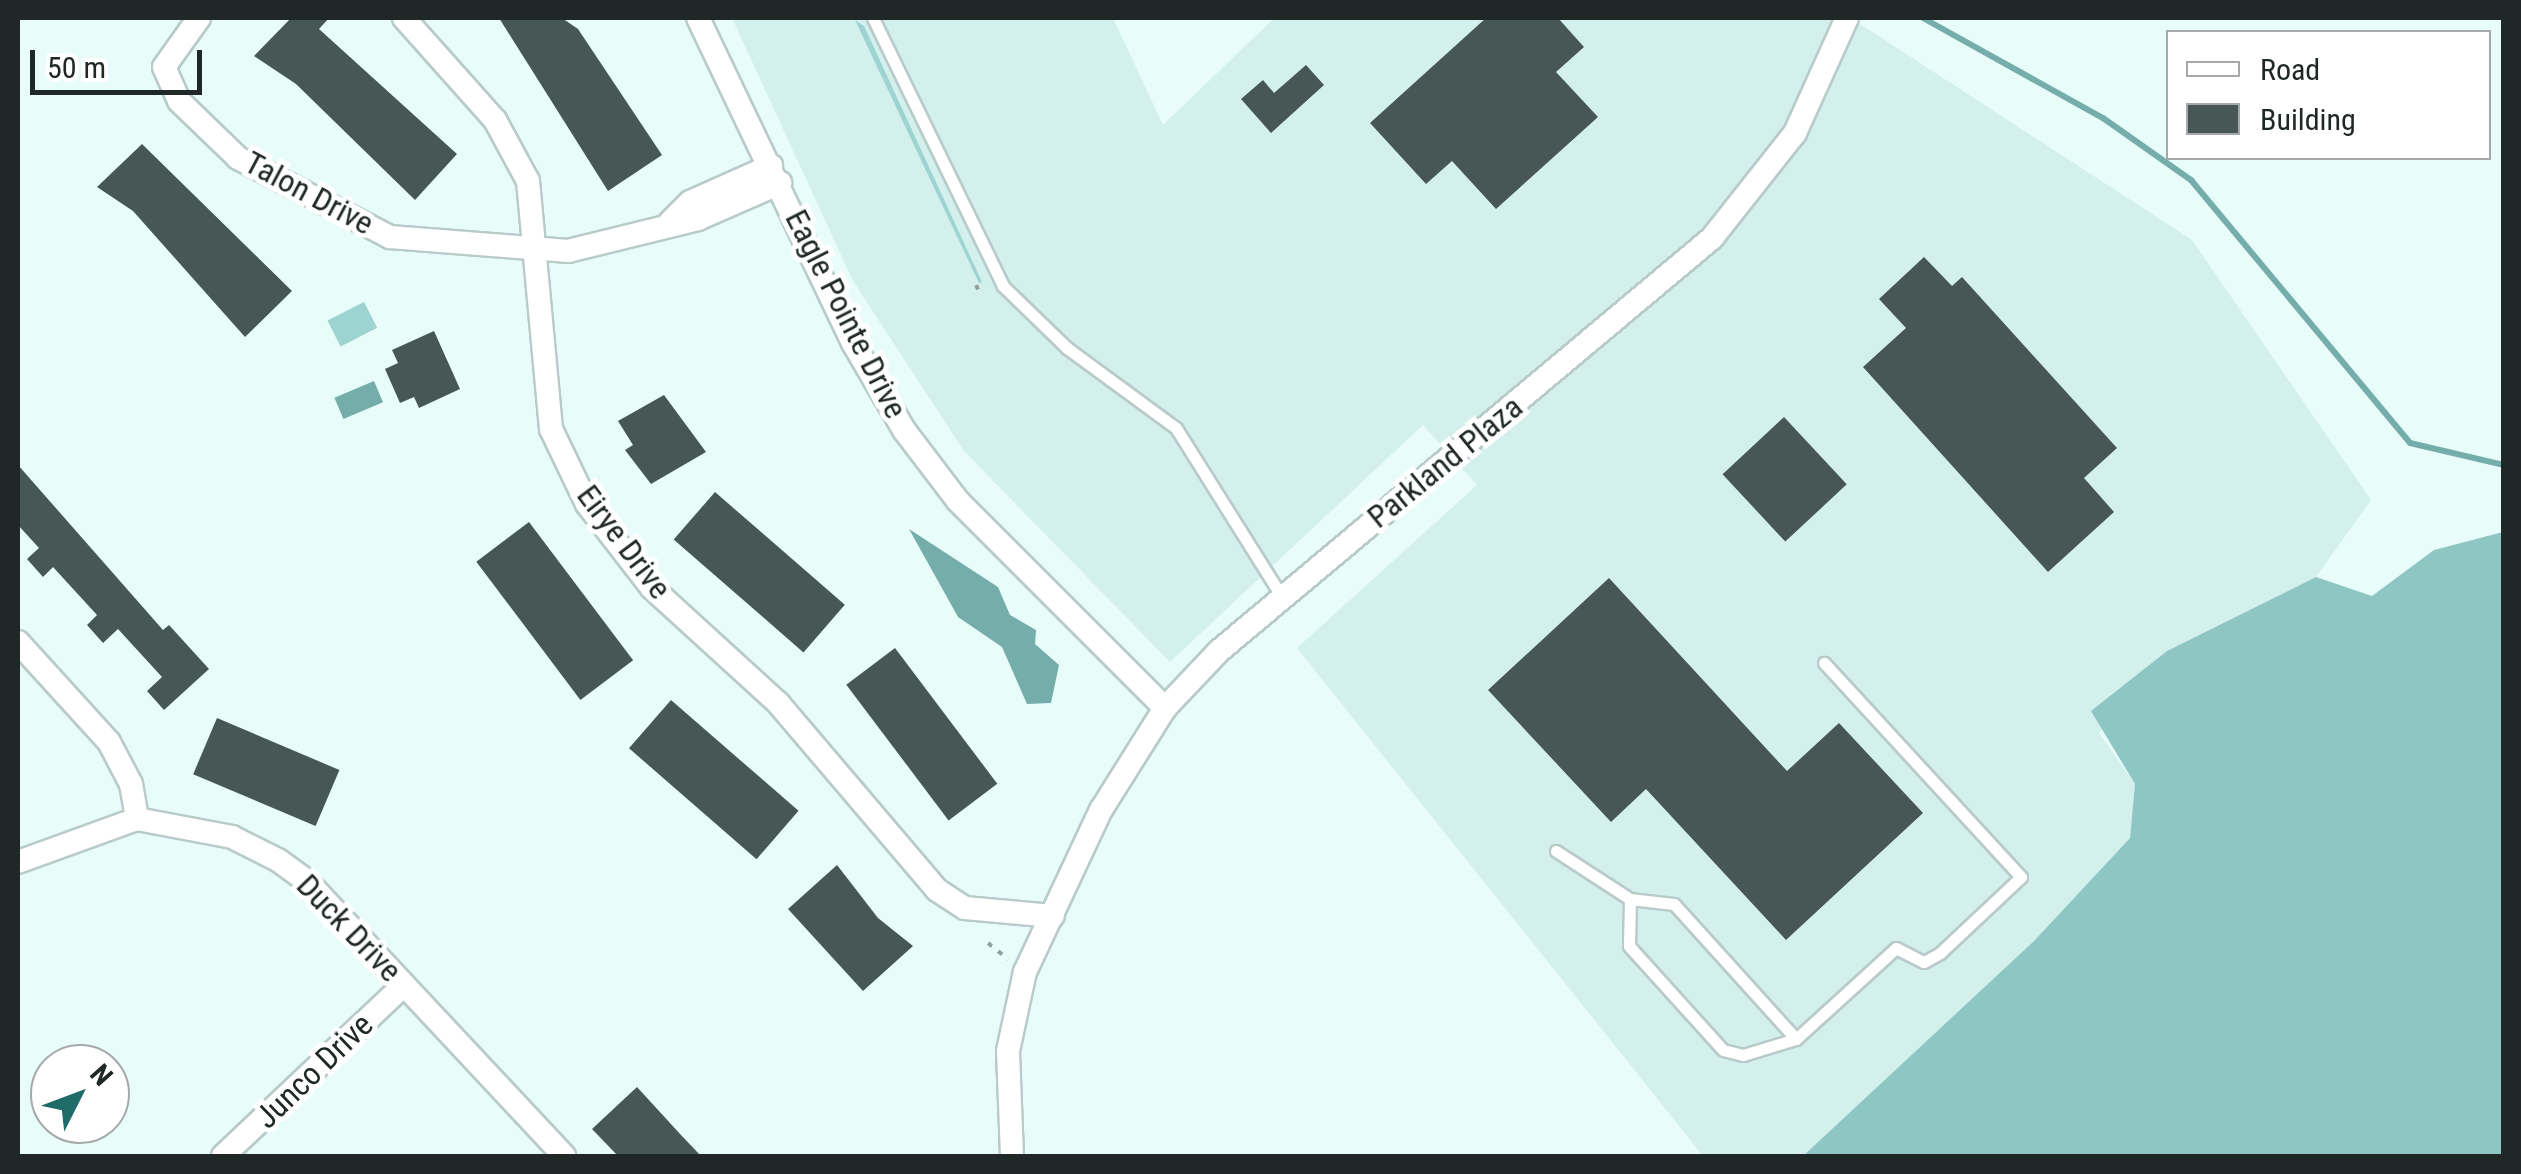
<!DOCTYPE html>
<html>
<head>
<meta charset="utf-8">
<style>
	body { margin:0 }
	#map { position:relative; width:2521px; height:1174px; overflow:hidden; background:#e8fcfa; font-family:"Roboto Condensed",sans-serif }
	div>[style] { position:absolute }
	.built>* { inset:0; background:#d3f0ed }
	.green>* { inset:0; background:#9dd3d0; transform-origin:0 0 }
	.forest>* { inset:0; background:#8dc6c2 }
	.water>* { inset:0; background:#74adaa; transform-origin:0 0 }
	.stream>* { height:6px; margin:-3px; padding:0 3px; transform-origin:3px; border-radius:3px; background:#74adaa }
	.building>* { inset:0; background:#465756; transform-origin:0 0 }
	.path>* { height:4px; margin-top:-2px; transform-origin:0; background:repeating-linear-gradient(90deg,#92a1a0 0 5px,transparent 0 13px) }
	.roads { filter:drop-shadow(2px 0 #b8cbc9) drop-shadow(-2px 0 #b8cbc9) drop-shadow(0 2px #b8cbc9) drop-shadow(0 -2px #b8cbc9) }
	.service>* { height:11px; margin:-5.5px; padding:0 5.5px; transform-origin:5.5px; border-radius:5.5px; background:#fff }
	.minor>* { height:22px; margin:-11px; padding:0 11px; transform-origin:11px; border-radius:11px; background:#fff }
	span { translate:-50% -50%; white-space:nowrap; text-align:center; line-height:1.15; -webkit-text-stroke:10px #fff; paint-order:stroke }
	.street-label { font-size:32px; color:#202727 }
	.frame { position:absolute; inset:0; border:20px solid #202727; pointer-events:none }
	.legend { position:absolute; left:2166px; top:30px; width:325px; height:130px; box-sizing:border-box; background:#fff; border:2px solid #a6a9a9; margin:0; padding:12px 18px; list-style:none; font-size:30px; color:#202727 }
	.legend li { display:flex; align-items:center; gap:20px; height:50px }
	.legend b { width:50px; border:2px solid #a6a9a9 }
	.north { position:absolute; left:30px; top:1044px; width:100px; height:100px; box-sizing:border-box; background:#fff; border:2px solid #a6a9a9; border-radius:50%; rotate:48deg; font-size:28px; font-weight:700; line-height:40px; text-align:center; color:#202727 }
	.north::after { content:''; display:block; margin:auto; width:35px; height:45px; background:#1f6b68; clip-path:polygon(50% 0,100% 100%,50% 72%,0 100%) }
	.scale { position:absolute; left:30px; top:50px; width:172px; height:45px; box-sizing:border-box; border:5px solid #202727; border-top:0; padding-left:12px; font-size:30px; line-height:35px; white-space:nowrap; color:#202727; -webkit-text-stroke:8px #fff; paint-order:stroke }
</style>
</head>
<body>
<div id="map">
	<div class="built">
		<div style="clip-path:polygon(732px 18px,1113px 18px,1163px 125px,1274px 18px,1851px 18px,2192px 240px,2371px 500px,2316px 577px,2167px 651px,2099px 733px,2135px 784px,2130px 838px,2034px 941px,1803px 1156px,1703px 1156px,1297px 648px,1477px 485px,1423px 425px,1170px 662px,964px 451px,853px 281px)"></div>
	</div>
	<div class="green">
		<div style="clip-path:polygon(855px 20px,864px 26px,982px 282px,979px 283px)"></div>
		<div style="left:364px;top:302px;width:29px;height:41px;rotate:63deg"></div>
	</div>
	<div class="forest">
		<div style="clip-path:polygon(2503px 532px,2503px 1156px,1803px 1156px,2034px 941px,2130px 838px,2135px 784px,2091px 711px,2167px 651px,2316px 577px,2372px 596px,2434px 550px)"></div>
	</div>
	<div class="water">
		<div style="left:374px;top:381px;width:23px;height:43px;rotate:67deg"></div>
		<div style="clip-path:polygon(909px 529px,998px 587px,1010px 615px,1036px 630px,1035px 644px,1059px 665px,1051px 703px,1027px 704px,1002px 647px,958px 617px)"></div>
	</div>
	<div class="stream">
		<div style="left:1923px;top:18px;width:206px;rotate:29.1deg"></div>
		<div style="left:2103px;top:118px;width:108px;rotate:35.2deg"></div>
		<div style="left:2191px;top:180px;width:342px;rotate:50.2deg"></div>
		<div style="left:2410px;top:443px;width:97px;rotate:13.2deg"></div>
	</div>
	<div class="building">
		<div style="clip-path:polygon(291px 18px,329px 18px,319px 29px,457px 154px,415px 200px,296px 84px,254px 56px)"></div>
		<div style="clip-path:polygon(499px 18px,562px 18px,578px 29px,662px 155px,608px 191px)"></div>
		<div style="clip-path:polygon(1486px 18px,1558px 18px,1584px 47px,1556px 72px,1598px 117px,1496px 209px,1452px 161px,1426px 184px,1370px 123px)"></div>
		<div style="clip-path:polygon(1306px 65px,1324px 85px,1271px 133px,1241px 99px,1263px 80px,1274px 93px)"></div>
		<div style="clip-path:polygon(142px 144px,292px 291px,245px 337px,133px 211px,97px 187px)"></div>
		<div style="clip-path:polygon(1924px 257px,1952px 286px,1962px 277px,2117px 448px,2084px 478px,2114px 512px,2048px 572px,1863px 367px,1906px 328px,1879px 299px)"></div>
		<div style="clip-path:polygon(434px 331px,460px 389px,419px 408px,414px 397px,400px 403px,385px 369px,398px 363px,392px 350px)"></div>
		<div style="clip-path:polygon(664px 395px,706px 452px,651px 484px,625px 450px,633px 445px,618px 421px)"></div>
		<div style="left:1784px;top:417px;width:92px;height:84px;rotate:47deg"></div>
		<div style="clip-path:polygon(18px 465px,163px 630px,169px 625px,209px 669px,164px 710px,147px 691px,162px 677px,118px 629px,103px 643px,87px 625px,97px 615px,53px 567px,43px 577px,27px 559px,39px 548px,18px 525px)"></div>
		<div style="left:715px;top:492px;width:172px;height:63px;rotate:41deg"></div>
		<div style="left:529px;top:522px;width:173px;height:66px;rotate:53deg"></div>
		<div style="clip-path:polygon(1609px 578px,1787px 771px,1839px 723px,1923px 813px,1786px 940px,1646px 789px,1611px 822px,1488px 690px)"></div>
		<div style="left:895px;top:648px;width:170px;height:61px;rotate:53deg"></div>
		<div style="left:671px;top:700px;width:169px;height:64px;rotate:41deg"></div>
		<div style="left:217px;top:718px;width:133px;height:61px;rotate:23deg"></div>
		<div style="clip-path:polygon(837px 865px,878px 918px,913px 946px,863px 991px,788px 909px)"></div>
		<div style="clip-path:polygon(637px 1087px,681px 1135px,701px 1156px,618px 1156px,592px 1129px)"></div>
	</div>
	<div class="path">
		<div style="left:976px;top:285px;width:12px;rotate:66deg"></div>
		<div style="left:988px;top:943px;width:26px;rotate:39deg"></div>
	</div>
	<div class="roads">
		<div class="service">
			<div style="left:873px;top:18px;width:298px;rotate:64.1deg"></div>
			<div style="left:1003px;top:286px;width:89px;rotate:44.1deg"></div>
			<div style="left:1067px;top:348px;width:135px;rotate:36.3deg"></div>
			<div style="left:1176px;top:428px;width:199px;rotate:57.9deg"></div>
			<div style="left:1556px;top:851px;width:88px;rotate:33deg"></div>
			<div style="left:1630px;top:899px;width:44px;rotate:6.5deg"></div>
			<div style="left:1674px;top:904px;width:182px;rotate:47.9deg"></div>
			<div style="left:1630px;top:899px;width:47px;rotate:91.2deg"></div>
			<div style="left:1629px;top:946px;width:140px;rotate:47.9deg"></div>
			<div style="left:1723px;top:1050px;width:21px;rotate:14deg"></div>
			<div style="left:1743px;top:1055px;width:55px;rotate:-16.8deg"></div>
			<div style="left:1796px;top:1039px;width:135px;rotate:-42.3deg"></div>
			<div style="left:1896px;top:948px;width:31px;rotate:27deg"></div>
			<div style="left:1924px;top:962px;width:18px;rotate:-29deg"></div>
			<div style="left:1940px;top:953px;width:111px;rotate:-43.2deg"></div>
			<div style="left:2021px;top:877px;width:291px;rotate:-132.6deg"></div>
		</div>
		<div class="minor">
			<div style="left:199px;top:18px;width:60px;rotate:125.5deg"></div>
			<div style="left:164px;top:67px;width:37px;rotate:66deg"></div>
			<div style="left:179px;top:101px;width:82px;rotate:44deg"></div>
			<div style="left:238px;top:158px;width:171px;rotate:27.5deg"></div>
			<div style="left:390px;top:237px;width:179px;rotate:4.5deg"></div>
			<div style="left:568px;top:251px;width:134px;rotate:-13.8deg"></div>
			<div style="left:698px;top:219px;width:90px;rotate:-23.7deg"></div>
			<div style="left:404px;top:18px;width:137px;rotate:48.3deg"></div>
			<div style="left:495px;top:120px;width:69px;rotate:61.6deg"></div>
			<div style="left:528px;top:181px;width:249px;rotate:84.7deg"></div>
			<div style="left:551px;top:429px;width:83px;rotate:64.4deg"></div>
			<div style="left:587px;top:504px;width:106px;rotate:52.3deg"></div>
			<div style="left:652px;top:588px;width:171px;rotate:42.4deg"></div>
			<div style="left:778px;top:703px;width:245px;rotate:49.6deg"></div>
			<div style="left:937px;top:890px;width:33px;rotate:33deg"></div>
			<div style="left:965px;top:908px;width:88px;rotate:5.2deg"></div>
			<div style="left:698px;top:18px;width:360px;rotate:64.5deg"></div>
			<div style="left:853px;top:343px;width:101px;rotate:59.6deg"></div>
			<div style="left:904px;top:430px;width:89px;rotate:52.7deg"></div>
			<div style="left:958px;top:501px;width:293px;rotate:45deg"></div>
			<div style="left:670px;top:222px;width:28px;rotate:-45deg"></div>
			<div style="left:690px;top:202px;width:89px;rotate:-24deg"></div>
			<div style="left:18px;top:642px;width:135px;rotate:47.7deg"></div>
			<div style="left:109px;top:742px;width:47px;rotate:62.4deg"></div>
			<div style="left:131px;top:784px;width:36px;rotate:80deg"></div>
			<div style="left:18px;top:862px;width:127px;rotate:-19.9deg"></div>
			<div style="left:137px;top:819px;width:97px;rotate:10.7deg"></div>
			<div style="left:232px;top:837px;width:51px;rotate:26.6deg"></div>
			<div style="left:278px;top:860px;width:34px;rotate:36deg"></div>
			<div style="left:306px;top:880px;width:378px;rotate:46.9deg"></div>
			<div style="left:223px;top:1156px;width:249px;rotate:-43.4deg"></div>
			<div style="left:1012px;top:1156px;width:105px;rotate:-92.2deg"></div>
			<div style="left:1008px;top:1051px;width:81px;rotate:-77.9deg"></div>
			<div style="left:1025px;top:972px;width:179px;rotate:-64.9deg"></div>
			<div style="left:1101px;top:810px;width:120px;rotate:-57.9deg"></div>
			<div style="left:1165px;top:708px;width:79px;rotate:-46.5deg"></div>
			<div style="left:1219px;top:651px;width:643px;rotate:-39.95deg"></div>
			<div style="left:1712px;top:238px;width:134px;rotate:-51.7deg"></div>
			<div style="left:1795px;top:133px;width:126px;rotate:-65.7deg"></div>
		</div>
	</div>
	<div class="street-label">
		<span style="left:309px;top:193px;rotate:28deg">Talon Drive</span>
		<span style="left:846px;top:314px;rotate:63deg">Eagle Pointe Drive</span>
		<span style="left:1445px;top:462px;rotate:-39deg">Parkland Plaza</span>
		<span style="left:624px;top:542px;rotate:53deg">Eirye Drive</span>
		<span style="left:349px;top:928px;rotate:46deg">Duck Drive</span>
		<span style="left:314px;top:1071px;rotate:-44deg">Junco Drive</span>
	</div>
	<div class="frame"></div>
	<ul class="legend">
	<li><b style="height:12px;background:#fff"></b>Road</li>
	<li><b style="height:28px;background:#465756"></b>Building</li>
	</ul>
	<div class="north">N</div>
	<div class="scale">50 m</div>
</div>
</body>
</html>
